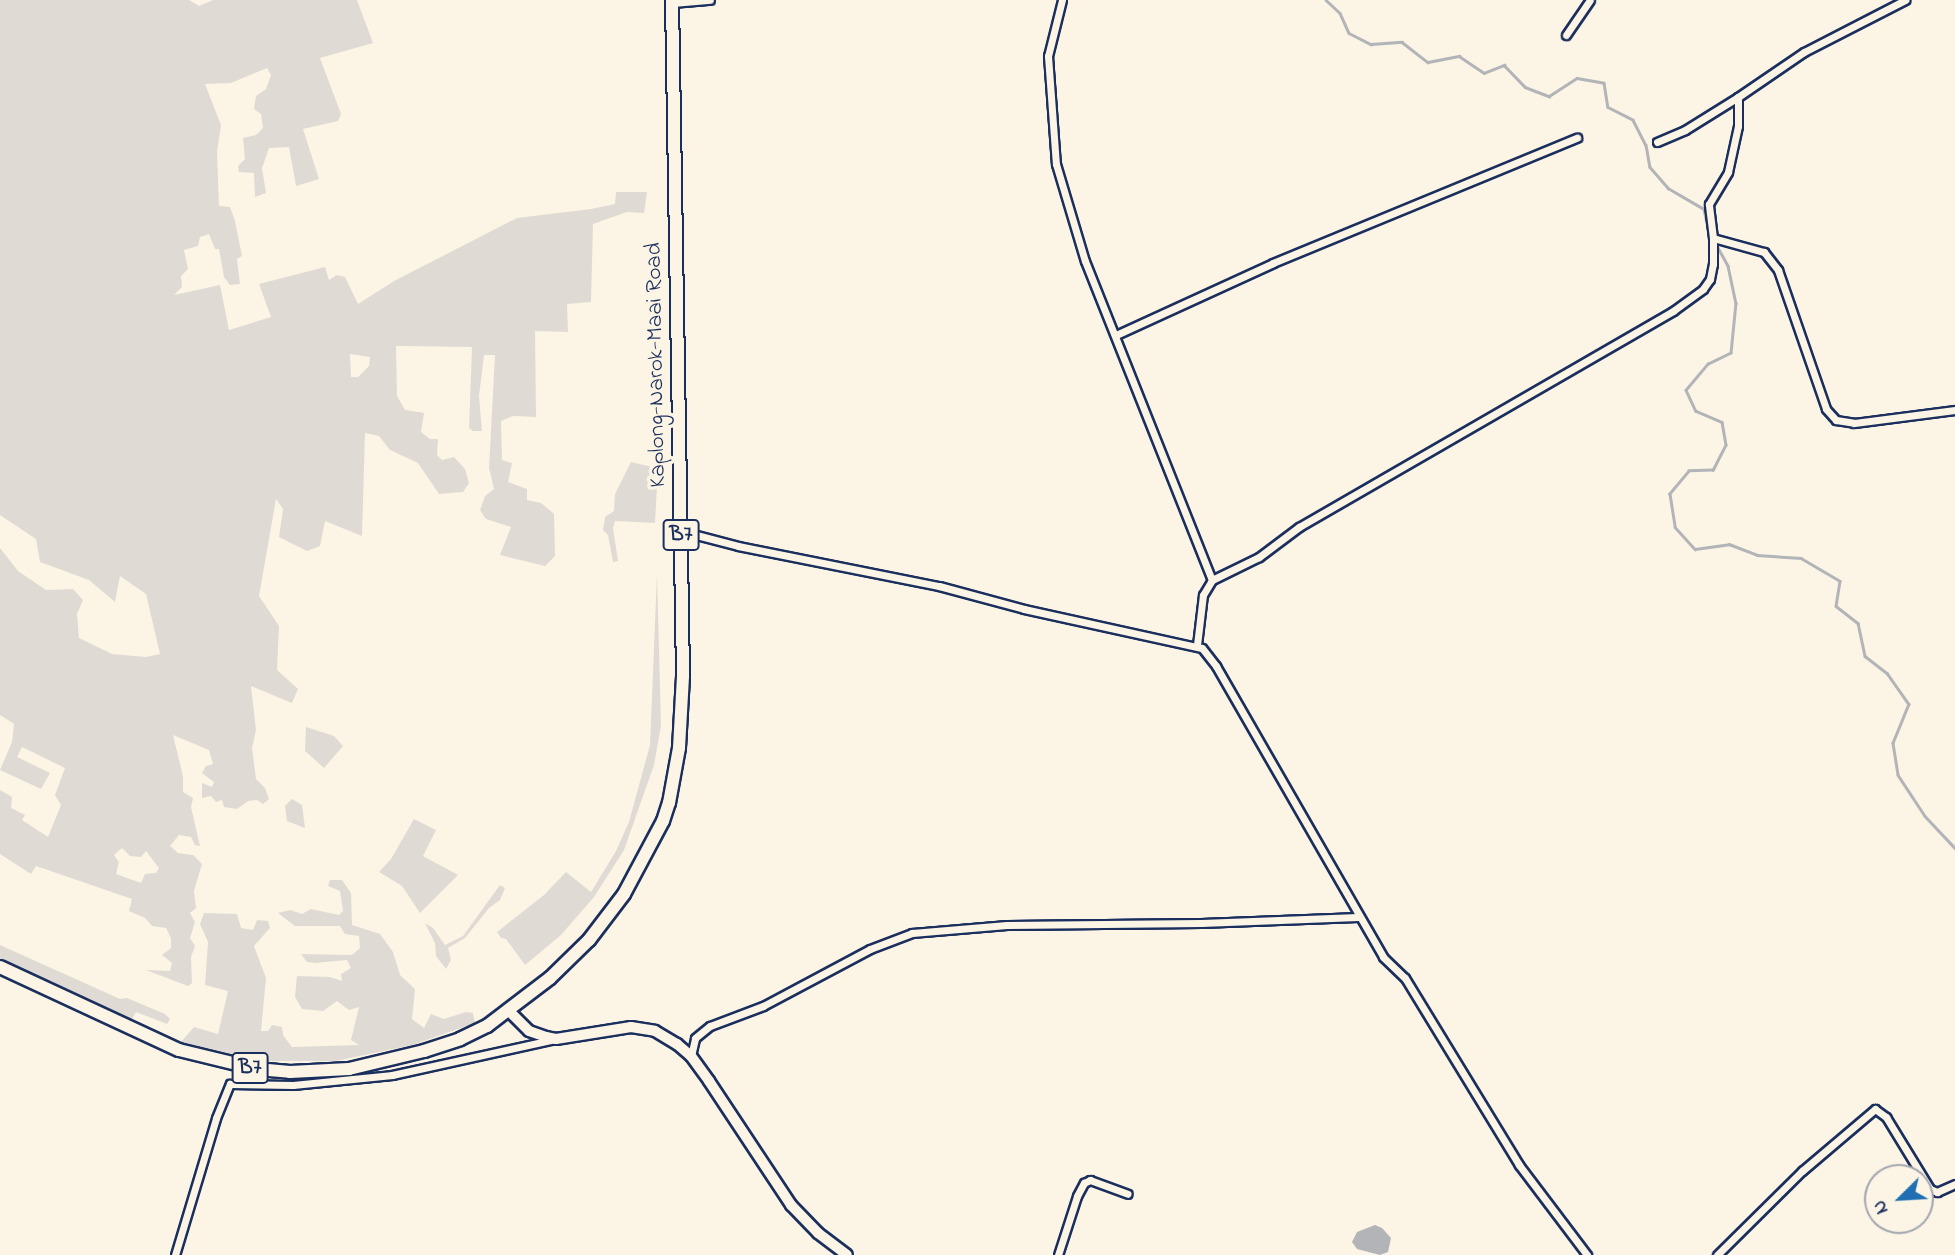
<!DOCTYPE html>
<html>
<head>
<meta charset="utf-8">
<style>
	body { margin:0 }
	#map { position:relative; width:1955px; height:1255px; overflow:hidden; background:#fcf5e5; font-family:"Indie Flower",sans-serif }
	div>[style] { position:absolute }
	.green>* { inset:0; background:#dfdbd4 }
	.water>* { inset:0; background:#b2b4b8 }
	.stream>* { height:2.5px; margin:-1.25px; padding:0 1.25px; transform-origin:1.25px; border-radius:1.25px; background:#b2b4b8 }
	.roads { filter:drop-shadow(2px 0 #1b2f5e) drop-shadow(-2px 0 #1b2f5e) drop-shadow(0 2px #1b2f5e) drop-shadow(0 -2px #1b2f5e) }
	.minor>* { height:7px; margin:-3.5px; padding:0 3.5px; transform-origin:3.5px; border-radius:3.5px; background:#fcf5e5 }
	.secondary>* { height:10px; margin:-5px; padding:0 5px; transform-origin:5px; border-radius:5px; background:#fcf5e5 }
	.trunk>* { height:12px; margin:-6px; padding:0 6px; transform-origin:6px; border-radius:6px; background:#fcf5e5 }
	span { translate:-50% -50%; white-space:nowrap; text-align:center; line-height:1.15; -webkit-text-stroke:7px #fcf5e5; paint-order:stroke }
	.shield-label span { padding:2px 5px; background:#fcf5e5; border:2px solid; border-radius:5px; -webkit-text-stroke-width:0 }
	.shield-label { font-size:21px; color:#1b2f5e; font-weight:700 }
	.street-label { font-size:23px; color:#1b2f5e }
	.north { position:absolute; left:1864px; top:1164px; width:70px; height:70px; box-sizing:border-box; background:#fcf5e5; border:2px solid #a2a6af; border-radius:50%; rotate:246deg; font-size:19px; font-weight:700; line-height:28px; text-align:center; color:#1b2f5e }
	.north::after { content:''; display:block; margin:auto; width:24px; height:32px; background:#1f6fb2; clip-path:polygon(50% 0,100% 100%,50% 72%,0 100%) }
</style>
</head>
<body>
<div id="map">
	<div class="green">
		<div style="clip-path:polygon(evenodd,0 0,189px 0,199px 6px,213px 0,357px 0,373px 43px,320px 58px,341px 114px,338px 121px,303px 129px,319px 179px,296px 186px,289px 147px,269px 148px,262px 168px,266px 193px,255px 197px,254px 173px,239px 172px,238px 166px,245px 159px,243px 138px,256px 135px,263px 128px,261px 114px,254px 109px,256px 96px,266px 89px,271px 75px,267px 68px,231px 83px,205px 84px,221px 125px,217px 152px,219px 206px,230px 207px,235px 221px,242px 256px,237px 259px,240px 284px,230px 285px,224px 277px,219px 249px,215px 249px,209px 234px,200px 237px,198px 246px,184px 250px,188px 269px,181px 276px,182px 287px,174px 295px,220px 285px,229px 330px,271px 317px,259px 284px,325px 267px,329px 280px,337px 275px,345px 277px,358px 304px,394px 281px,517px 218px,591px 209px,615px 204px,616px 192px,647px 192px,644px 213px,627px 212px,593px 224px,591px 302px,567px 304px,568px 332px,535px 331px,536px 417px,513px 416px,501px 421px,502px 460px,512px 463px,508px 482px,527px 489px,527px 500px,541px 503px,554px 514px,555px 556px,545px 566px,500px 555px,511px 527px,486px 519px,480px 510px,485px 496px,494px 489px,489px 468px,495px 355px,484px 355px,479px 396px,482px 431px,473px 431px,469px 428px,472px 347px,396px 346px,397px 396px,405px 410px,424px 413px,421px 432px,430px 439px,438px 439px,437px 455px,442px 460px,454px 457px,465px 469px,469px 483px,463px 492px,439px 494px,418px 463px,390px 450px,379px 436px,365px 433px,362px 536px,325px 521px,320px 546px,307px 551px,279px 537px,283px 509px,276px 499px,259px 596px,279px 626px,277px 670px,298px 689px,292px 703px,251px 686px,256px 730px,252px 748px,256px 779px,265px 788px,269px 799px,263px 804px,257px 800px,248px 801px,237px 809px,224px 807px,222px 800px,216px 802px,211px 796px,202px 798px,202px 783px,212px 787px,214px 782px,202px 773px,206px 766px,213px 764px,209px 750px,173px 735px,183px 776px,183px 792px,193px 798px,191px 807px,200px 846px,195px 845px,191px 837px,179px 835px,170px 846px,178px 853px,193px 855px,202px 864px,194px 891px,196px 908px,190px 913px,195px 922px,190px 938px,195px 946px,191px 957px,192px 983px,188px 986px,146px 970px,170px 971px,172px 963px,162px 955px,171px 948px,171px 938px,166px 928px,152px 926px,145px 918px,129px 911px,132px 899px,36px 866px,31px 874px,0 854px,0 790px,12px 797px,11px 808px,25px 815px,22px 820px,48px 837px,61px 805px,55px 795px,65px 768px,22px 747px,17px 757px,50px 773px,41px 789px,0 770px,12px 742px,14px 724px,0 715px,0 548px,18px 571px,46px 590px,73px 589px,83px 600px,77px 614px,79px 638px,112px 654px,146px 657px,160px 654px,146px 594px,120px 576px,115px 602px,89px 580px,40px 562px,36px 539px,0 515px,0 0,350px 354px,370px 357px,369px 366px,358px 377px,351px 377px,350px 354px,0 0,122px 848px,130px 856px,141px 857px,146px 851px,159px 868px,156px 873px,145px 874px,141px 883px,116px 874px,119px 862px,114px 855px,122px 848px)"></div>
		<div style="clip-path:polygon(631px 462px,652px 467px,657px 486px,655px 523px,615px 521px,613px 528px,618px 561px,613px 562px,608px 535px,603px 530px,605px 517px,614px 511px,615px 494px)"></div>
		<div style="clip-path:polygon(657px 574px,661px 726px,654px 765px,624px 850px,594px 897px,561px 935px,525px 965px,506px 939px,501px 938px,497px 932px,544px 895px,566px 872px,591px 892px,616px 851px,629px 822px,650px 745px)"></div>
		<div style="clip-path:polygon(306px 727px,334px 736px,343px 746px,324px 768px,305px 751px)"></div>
		<div style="clip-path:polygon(292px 799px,302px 805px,305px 828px,287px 821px,285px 806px)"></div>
		<div style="clip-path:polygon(414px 819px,436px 830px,423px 856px,458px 875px,420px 913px,402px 886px,379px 872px,391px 859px)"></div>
		<div style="clip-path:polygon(330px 880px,342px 880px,351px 893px,352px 925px,380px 934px,393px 952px,400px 975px,415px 989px,412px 1019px,424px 1028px,431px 1014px,444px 1019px,466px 1012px,473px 1013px,475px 1023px,412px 1045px,336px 1061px,264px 1061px,181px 1042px,194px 1027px,218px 1034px,228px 991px,205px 985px,208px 942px,200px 924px,204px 913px,237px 914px,241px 928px,253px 930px,257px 920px,268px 921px,270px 928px,254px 946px,266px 978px,261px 1031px,268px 1031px,272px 1025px,282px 1027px,283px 1035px,292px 1047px,359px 1045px,351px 1040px,359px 1007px,349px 1010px,337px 1001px,323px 1011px,302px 1009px,295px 997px,297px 976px,330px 977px,342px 981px,341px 974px,351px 968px,347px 960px,315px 963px,307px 962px,301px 954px,352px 955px,360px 948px,359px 936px,345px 934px,340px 926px,295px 926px,278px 913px,290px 910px,302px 914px,311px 909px,339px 915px,343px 911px,340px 891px,328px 886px)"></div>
		<div style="clip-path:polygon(500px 885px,505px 888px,500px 900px,489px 908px,465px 938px,448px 948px,451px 960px,446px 969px,436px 956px,435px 943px,425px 923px,433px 928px,445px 945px,463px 936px)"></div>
		<div style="clip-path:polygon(0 945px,120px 999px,127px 998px,165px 1014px,170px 1019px,167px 1024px,136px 1012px,130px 1022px,0 960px)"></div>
	</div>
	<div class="water">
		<div style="clip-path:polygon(1375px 1225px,1382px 1228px,1391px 1238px,1388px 1252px,1380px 1255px,1357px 1249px,1352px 1242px,1357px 1232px)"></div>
	</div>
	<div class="stream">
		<div style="left:1326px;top:0;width:19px;rotate:43deg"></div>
		<div style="left:1340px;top:13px;width:22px;rotate:66deg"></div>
		<div style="left:1349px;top:33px;width:25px;rotate:27deg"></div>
		<div style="left:1371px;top:44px;width:31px;rotate:-4deg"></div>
		<div style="left:1402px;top:42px;width:33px;rotate:38deg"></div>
		<div style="left:1428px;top:62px;width:32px;rotate:-11deg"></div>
		<div style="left:1459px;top:56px;width:30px;rotate:34deg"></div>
		<div style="left:1484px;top:73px;width:22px;rotate:-22deg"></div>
		<div style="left:1504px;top:65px;width:30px;rotate:46deg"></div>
		<div style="left:1525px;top:87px;width:26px;rotate:21deg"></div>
		<div style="left:1549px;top:96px;width:33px;rotate:-33deg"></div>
		<div style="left:1577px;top:78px;width:27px;rotate:10deg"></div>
		<div style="left:1604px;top:83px;width:24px;rotate:81deg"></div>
		<div style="left:1608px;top:107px;width:28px;rotate:27deg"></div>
		<div style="left:1633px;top:120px;width:28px;rotate:63deg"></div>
		<div style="left:1646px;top:145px;width:22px;rotate:80deg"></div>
		<div style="left:1650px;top:167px;width:28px;rotate:49deg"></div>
		<div style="left:1668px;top:188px;width:42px;rotate:30.3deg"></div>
		<div style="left:1704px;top:209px;width:24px;rotate:78deg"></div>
		<div style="left:1716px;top:244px;width:25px;rotate:61deg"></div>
		<div style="left:1728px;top:266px;width:38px;rotate:78deg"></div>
		<div style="left:1736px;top:303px;width:50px;rotate:95.7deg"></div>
		<div style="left:1731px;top:353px;width:25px;rotate:154deg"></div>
		<div style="left:1708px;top:364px;width:34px;rotate:130deg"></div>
		<div style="left:1686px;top:390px;width:23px;rotate:65deg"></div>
		<div style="left:1696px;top:411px;width:28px;rotate:23deg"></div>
		<div style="left:1722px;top:422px;width:23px;rotate:80deg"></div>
		<div style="left:1726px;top:445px;width:28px;rotate:117deg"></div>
		<div style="left:1713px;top:470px;width:24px;rotate:178deg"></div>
		<div style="left:1689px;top:471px;width:30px;rotate:130deg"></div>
		<div style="left:1670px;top:494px;width:33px;rotate:81deg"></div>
		<div style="left:1675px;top:527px;width:30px;rotate:48deg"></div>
		<div style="left:1695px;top:549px;width:34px;rotate:-8deg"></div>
		<div style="left:1729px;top:544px;width:30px;rotate:21deg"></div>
		<div style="left:1757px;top:555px;width:44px;rotate:3.9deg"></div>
		<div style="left:1801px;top:558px;width:45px;rotate:30.5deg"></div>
		<div style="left:1840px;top:581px;width:25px;rotate:99deg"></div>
		<div style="left:1836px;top:606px;width:28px;rotate:38deg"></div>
		<div style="left:1858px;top:623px;width:34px;rotate:78deg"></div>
		<div style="left:1865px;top:656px;width:28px;rotate:38deg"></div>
		<div style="left:1887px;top:673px;width:38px;rotate:55deg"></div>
		<div style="left:1909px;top:704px;width:42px;rotate:112.3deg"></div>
		<div style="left:1893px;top:743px;width:32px;rotate:81deg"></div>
		<div style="left:1898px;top:775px;width:49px;rotate:56.6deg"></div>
		<div style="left:1925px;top:816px;width:44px;rotate:46.8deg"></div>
	</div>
	<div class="roads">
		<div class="minor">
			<div style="left:1062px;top:0;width:58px;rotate:104deg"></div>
			<div style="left:1048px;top:56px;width:108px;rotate:85.8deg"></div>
			<div style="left:1056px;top:164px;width:101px;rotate:73.4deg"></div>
			<div style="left:1085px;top:261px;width:343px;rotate:68.3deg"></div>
			<div style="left:673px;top:3px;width:37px;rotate:-5deg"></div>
			<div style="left:1566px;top:35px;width:42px;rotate:-55.6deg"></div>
			<div style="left:1657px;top:142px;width:30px;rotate:-23deg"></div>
			<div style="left:1685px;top:130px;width:62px;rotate:-31.9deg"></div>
			<div style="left:1713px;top:238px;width:53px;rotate:15.4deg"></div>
			<div style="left:1764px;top:252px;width:23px;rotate:52deg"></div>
			<div style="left:1778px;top:270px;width:147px;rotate:70.9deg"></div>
			<div style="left:1826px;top:409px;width:15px;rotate:48deg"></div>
			<div style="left:1836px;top:420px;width:18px;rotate:9deg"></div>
			<div style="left:1854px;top:423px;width:102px;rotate:-7.3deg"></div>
			<div style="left:1116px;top:335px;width:173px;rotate:-24.6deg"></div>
			<div style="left:1273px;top:263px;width:329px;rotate:-22.4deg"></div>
			<div style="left:681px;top:531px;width:59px;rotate:14.7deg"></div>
			<div style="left:738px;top:546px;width:205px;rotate:11.3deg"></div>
			<div style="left:939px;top:586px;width:88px;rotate:15.1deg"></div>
			<div style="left:1024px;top:609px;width:182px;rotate:12.4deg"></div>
			<div style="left:1202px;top:648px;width:23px;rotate:52deg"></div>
			<div style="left:1216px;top:666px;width:336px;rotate:60.1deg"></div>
			<div style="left:1383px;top:957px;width:30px;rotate:44deg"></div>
			<div style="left:1405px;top:978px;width:219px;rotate:58.6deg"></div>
			<div style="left:1519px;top:1165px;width:113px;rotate:52.9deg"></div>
			<div style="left:1197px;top:645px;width:50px;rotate:-83.2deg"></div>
			<div style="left:1203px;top:595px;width:17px;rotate:-59deg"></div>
			<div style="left:1212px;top:580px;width:52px;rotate:-26.1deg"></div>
			<div style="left:1259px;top:557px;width:50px;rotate:-36.9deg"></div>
			<div style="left:1299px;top:527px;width:432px;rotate:-30deg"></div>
			<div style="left:1673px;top:311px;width:37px;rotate:-36deg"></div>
			<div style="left:1703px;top:289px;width:12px;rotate:-55deg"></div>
			<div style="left:1710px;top:279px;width:15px;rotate:-79deg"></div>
			<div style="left:1713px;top:264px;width:26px;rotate:-90deg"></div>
			<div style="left:1713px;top:238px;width:34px;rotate:-97deg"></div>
			<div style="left:1709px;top:204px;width:37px;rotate:-59deg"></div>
			<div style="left:1728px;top:172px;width:47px;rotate:-77.7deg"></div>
			<div style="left:1738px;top:126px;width:29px;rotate:-90deg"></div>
			<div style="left:1738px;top:97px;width:80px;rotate:-34.3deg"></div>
			<div style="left:1804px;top:52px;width:114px;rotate:-27.2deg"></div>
			<div style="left:691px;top:1056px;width:18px;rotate:-77deg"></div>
			<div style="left:695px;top:1038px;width:19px;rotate:-39deg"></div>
			<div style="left:710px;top:1026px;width:57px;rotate:-20.7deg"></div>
			<div style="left:763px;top:1006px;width:121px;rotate:-28deg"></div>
			<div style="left:870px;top:949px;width:45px;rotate:-20.9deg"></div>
			<div style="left:912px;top:933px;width:95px;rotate:-4.8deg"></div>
			<div style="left:1007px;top:925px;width:194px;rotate:-0.6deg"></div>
			<div style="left:1201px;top:923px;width:157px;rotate:-2.2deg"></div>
			<div style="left:175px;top:1255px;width:143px;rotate:-73.3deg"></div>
			<div style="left:216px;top:1118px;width:37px;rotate:-68deg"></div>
			<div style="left:230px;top:1084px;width:63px;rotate:0.9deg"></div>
			<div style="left:293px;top:1085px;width:100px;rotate:-5.8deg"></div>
			<div style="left:392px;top:1075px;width:168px;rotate:-12.4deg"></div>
			<div style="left:1058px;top:1255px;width:62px;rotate:-72.1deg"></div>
			<div style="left:1077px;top:1196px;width:15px;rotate:-62deg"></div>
			<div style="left:1084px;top:1183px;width:7px;rotate:-27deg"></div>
			<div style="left:1090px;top:1180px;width:40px;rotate:20.2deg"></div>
			<div style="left:1717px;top:1255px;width:120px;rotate:-44.7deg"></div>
			<div style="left:1802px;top:1171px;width:96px;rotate:-40.3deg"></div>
			<div style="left:1875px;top:1109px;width:14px;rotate:36deg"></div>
			<div style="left:1886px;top:1117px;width:84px;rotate:58.6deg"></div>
			<div style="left:1930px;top:1189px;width:8px;rotate:23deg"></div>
			<div style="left:1937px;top:1192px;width:20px;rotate:-24deg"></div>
		</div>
		<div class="secondary">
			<div style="left:509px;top:1011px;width:28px;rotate:45deg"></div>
			<div style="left:529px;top:1031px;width:18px;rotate:19deg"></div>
			<div style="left:546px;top:1037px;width:10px;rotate:11deg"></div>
			<div style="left:556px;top:1039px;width:76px;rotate:-9.1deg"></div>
			<div style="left:631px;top:1027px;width:24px;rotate:9deg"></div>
			<div style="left:655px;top:1031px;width:26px;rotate:31deg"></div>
			<div style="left:677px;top:1044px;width:18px;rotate:41deg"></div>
			<div style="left:691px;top:1056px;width:31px;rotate:54deg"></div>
			<div style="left:709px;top:1081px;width:149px;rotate:56.5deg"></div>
			<div style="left:791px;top:1205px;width:39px;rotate:46deg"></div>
			<div style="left:818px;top:1233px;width:36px;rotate:37deg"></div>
		</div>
		<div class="trunk">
			<div style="left:0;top:967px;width:197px;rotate:24.9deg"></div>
			<div style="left:179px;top:1050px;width:80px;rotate:13.7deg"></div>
			<div style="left:257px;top:1069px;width:33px;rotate:5deg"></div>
			<div style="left:290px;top:1072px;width:59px;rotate:-2.9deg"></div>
			<div style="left:349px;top:1069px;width:77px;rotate:-13.5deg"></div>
			<div style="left:424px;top:1051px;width:38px;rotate:-18deg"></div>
			<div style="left:460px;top:1039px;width:30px;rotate:-26deg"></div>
			<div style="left:487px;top:1026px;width:79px;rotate:-37.3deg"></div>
			<div style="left:550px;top:978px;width:54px;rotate:-44.3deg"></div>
			<div style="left:589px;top:940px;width:58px;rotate:-52.7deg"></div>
			<div style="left:624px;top:894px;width:83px;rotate:-61.9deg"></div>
			<div style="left:663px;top:821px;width:19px;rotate:-72deg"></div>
			<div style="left:669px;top:803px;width:56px;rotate:-79.7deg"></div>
			<div style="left:679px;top:748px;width:72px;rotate:-86.8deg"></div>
			<div style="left:683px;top:676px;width:676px;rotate:-90.93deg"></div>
		</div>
	</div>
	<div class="shield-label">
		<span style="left:681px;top:535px">B7</span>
		<span style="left:250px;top:1068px">B7</span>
	</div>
	<div class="street-label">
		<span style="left:657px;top:365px;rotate:-91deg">Kaplong-Narok-Maai Road</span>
	</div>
	<div class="north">N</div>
</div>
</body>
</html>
